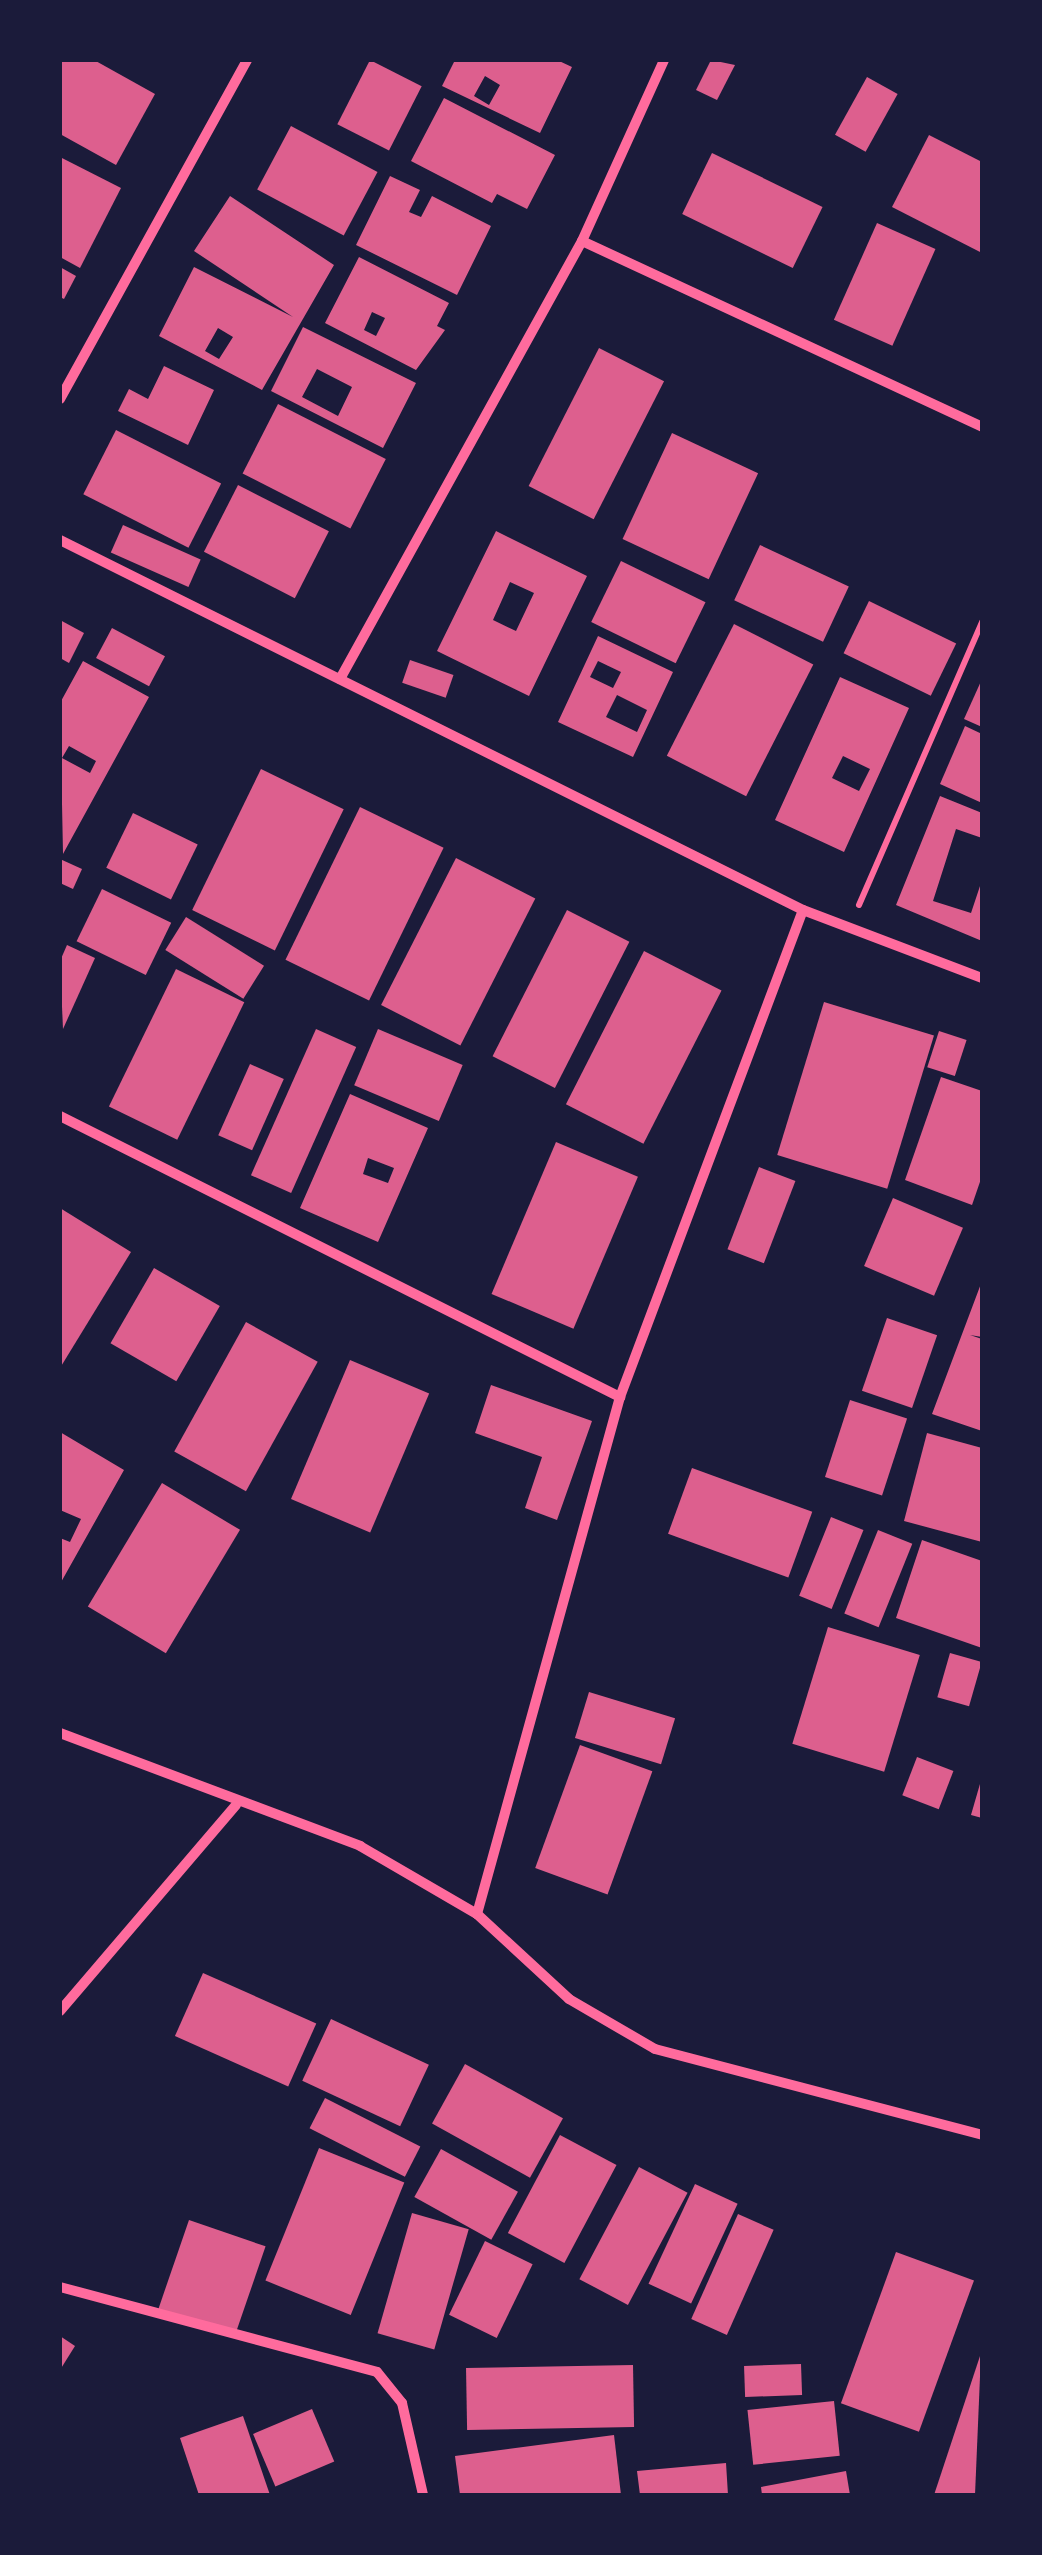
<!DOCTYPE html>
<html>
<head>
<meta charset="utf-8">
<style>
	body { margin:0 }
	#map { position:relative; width:1042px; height:2555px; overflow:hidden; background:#1b1b3a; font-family:"Asap Condensed",sans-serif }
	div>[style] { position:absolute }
	.building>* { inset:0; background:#dd5f8e; transform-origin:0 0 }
	.path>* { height:6px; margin:-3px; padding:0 3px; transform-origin:3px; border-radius:3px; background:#ff6b9d }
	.minor>* { height:10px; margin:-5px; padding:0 5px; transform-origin:5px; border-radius:5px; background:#ff6b9d }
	span { translate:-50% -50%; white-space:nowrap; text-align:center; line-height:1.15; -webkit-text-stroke:10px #1b1b3a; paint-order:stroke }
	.frame { position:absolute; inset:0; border:62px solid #1b1b3a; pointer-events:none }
</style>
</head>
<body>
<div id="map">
	<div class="building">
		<div style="clip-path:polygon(60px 60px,94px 60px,155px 94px,116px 165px,60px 134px)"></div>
		<div style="left:370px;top:60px;width:58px;height:72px;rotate:27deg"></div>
		<div style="clip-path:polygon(evenodd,455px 60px,557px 60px,572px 67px,540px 133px,442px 86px,455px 60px,485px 76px,500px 85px,489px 105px,474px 96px,485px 76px)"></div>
		<div style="clip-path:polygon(711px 60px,735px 65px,717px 100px,696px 90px)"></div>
		<div style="left:867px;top:77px;width:35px;height:66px;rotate:29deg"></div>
		<div style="clip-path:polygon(444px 98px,555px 155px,527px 209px,497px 194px,492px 203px,411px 161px)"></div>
		<div style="left:291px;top:126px;width:98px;height:72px;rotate:28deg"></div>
		<div style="clip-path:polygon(929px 135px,982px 162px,982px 253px,892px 207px)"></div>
		<div style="left:712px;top:153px;width:123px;height:68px;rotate:26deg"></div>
		<div style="clip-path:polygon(60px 157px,121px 188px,80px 268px,60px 257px)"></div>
		<div style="clip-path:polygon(390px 176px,420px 190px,409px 212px,421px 217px,432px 196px,491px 226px,457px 295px,356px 245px)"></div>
		<div style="clip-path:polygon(evenodd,230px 196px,334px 265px,262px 390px,159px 336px,194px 267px,293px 317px,194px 251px,230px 196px,218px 328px,233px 337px,219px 359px,205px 351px,218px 328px)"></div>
		<div style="left:877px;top:223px;width:64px;height:106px;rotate:24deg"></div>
		<div style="clip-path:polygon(evenodd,359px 257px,449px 303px,437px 326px,445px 330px,416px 370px,325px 323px,359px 257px,372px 312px,385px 318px,376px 336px,364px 330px,372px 312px)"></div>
		<div style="clip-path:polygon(60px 267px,76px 276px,64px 299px,60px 297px)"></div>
		<div style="clip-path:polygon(evenodd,303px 327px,416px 383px,383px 448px,271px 391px,303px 327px,317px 369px,352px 387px,338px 416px,302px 397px,317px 369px)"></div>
		<div style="left:599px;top:348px;width:73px;height:155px;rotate:27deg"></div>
		<div style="clip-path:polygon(164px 366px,214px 390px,188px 445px,118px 411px,129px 389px,148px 399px)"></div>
		<div style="left:278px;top:404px;width:121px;height:78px;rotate:27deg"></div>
		<div style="left:116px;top:430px;width:118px;height:72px;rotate:27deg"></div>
		<div style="left:672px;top:433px;width:95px;height:117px;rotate:25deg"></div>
		<div style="left:238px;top:485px;width:102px;height:75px;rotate:27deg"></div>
		<div style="left:123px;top:525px;width:85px;height:30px;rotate:24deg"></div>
		<div style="clip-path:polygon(evenodd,496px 531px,587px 576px,529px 696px,437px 651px,496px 531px,510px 582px,534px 593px,516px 631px,493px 620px,510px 582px)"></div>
		<div style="left:760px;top:545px;width:98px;height:61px;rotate:25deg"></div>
		<div style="left:621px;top:561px;width:94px;height:68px;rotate:26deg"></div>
		<div style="left:869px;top:601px;width:97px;height:58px;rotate:26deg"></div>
		<div style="clip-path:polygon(60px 620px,84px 633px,69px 663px,60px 658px)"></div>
		<div style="left:734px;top:624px;width:89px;height:148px;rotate:27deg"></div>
		<div style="left:112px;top:628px;width:60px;height:34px;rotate:28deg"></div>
		<div style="clip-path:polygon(evenodd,598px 636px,673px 672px,633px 757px,558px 722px,598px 636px,598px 661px,621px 672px,613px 688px,590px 677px,598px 661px,598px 636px,617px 695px,647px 710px,637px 732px,606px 717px,617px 695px)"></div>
		<div style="left:410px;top:660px;width:46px;height:24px;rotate:19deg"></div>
		<div style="clip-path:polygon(evenodd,83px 661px,149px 697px,63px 854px,60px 703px,83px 661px,69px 746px,96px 761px,90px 773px,62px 758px,69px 746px)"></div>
		<div style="clip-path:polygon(evenodd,840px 677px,909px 708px,844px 852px,775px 820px,840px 677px,843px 756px,870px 769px,859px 791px,832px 778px,843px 756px)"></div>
		<div style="clip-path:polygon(982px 679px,982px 727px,964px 719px)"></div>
		<div style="clip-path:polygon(965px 726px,982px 734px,982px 803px,940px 784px)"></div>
		<div style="left:261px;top:769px;width:92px;height:157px;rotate:26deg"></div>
		<div style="clip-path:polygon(940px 796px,982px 813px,982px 838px,956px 829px,933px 901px,971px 913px,982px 880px,982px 941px,896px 905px)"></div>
		<div style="left:360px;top:807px;width:93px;height:170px;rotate:26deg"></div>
		<div style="left:133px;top:813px;width:72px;height:61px;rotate:26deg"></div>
		<div style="left:456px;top:858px;width:89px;height:165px;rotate:27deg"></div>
		<div style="clip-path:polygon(60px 859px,82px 869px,73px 889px,60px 883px)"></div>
		<div style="left:102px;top:889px;width:77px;height:58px;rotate:26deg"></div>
		<div style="left:567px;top:910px;width:70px;height:164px;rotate:27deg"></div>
		<div style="left:186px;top:917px;width:92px;height:39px;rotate:32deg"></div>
		<div style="clip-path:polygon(67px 945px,95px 958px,63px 1029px,60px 961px)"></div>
		<div style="left:644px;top:951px;width:87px;height:172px;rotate:27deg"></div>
		<div style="left:176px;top:969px;width:76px;height:153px;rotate:26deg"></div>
		<div style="left:824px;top:1002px;width:115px;height:160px;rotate:17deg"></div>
		<div style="left:316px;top:1029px;width:44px;height:160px;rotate:24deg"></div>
		<div style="left:378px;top:1029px;width:92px;height:61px;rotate:23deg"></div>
		<div style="left:939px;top:1031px;width:29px;height:38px;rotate:18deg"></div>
		<div style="left:250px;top:1064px;width:37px;height:78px;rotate:24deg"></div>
		<div style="clip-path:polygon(941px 1077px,982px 1091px,982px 1176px,972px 1205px,905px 1180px)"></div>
		<div style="clip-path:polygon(evenodd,350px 1094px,428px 1128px,378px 1242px,300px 1208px,350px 1094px,368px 1158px,394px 1168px,388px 1183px,363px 1174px,368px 1158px)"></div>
		<div style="left:556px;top:1142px;width:89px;height:165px;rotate:23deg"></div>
		<div style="left:759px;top:1167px;width:39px;height:88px;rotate:21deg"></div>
		<div style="left:893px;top:1198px;width:76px;height:74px;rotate:23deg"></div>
		<div style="clip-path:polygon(60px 1208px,131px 1252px,60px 1368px)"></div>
		<div style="left:154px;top:1268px;width:76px;height:87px;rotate:30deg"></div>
		<div style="clip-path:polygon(982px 1281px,982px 1337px,970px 1335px,982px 1339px,982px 1431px,932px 1414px)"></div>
		<div style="left:887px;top:1318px;width:53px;height:77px;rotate:19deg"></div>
		<div style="left:246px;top:1322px;width:82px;height:148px;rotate:29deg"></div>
		<div style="left:350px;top:1360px;width:86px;height:151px;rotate:23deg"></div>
		<div style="clip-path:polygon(491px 1385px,592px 1421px,557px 1520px,525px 1508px,542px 1457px,475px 1433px)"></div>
		<div style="left:850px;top:1400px;width:60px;height:81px;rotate:18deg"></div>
		<div style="clip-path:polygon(60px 1432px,124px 1470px,60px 1584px,60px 1538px,70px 1542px,81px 1519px,60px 1510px)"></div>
		<div style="clip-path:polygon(927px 1433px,982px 1448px,982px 1542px,904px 1521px)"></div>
		<div style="left:692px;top:1468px;width:128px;height:70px;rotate:20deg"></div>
		<div style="left:162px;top:1483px;width:91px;height:144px;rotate:31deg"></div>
		<div style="left:831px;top:1517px;width:35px;height:85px;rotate:22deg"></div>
		<div style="left:878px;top:1530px;width:37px;height:90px;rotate:22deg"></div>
		<div style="clip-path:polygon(922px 1540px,982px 1561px,982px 1648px,896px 1618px)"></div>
		<div style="left:828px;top:1627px;width:96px;height:122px;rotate:17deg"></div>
		<div style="left:950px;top:1653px;width:33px;height:46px;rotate:16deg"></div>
		<div style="left:589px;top:1692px;width:90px;height:48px;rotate:17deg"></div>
		<div style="left:580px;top:1745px;width:77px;height:131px;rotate:20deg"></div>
		<div style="left:917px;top:1757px;width:39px;height:41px;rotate:21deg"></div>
		<div style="clip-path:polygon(982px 1777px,982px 1818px,971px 1815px)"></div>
		<div style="left:203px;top:1973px;width:124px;height:69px;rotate:24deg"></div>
		<div style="left:331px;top:2019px;width:108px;height:68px;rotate:25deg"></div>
		<div style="left:465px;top:2064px;width:112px;height:68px;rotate:29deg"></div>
		<div style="left:325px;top:2098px;width:107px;height:34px;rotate:27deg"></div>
		<div style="left:560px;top:2135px;width:64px;height:111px;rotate:28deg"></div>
		<div style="left:319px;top:2148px;width:92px;height:143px;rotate:22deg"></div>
		<div style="left:441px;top:2149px;width:88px;height:55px;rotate:29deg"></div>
		<div style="left:639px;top:2167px;width:55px;height:127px;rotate:28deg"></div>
		<div style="left:695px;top:2184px;width:47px;height:110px;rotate:25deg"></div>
		<div style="left:412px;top:2213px;width:59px;height:125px;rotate:16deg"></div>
		<div style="left:738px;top:2214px;width:39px;height:115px;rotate:24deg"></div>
		<div style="left:189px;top:2220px;width:81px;height:94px;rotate:19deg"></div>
		<div style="left:485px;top:2241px;width:53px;height:82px;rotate:26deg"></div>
		<div style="left:896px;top:2252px;width:83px;height:161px;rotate:20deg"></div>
		<div style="clip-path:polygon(60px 2336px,75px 2346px,60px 2370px)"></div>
		<div style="clip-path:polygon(981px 2353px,975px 2495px,934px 2495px)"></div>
		<div style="left:801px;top:2364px;width:31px;height:57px;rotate:88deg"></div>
		<div style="left:633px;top:2365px;width:62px;height:167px;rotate:89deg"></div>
		<div style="left:834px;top:2401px;width:55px;height:87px;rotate:84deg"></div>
		<div style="left:312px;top:2409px;width:57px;height:64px;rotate:67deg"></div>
		<div style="clip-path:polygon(243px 2416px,270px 2495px,199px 2495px,180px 2438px)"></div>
		<div style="clip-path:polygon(614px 2435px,621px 2495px,460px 2495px,455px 2456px)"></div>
		<div style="clip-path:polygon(726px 2463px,728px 2495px,640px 2495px,637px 2471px)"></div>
		<div style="clip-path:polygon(846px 2471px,850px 2495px,762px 2495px,761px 2487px)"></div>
	</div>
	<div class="path">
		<div style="left:859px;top:905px;width:309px;rotate:-66.5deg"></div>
	</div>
	<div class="minor">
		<div style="left:582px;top:241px;width:441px;rotate:24.9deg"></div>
		<div style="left:60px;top:399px;width:387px;rotate:-61.1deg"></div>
		<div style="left:60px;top:540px;width:830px;rotate:26.47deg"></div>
		<div style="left:803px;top:910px;width:191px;rotate:20.8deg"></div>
		<div style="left:340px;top:679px;width:500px;rotate:-61.08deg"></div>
		<div style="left:582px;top:241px;width:199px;rotate:-65.6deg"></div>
		<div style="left:60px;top:1116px;width:627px;rotate:26.65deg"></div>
		<div style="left:60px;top:1733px;width:321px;rotate:20.6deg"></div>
		<div style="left:360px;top:1846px;width:135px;rotate:30.2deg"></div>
		<div style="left:477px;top:1914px;width:125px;rotate:42.7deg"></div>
		<div style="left:569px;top:1999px;width:99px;rotate:30.2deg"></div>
		<div style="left:655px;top:2049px;width:338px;rotate:14.7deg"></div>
		<div style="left:477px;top:1914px;width:536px;rotate:-74.54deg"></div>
		<div style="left:620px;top:1397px;width:520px;rotate:-69.41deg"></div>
		<div style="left:60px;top:2011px;width:271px;rotate:-49.5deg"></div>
		<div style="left:60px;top:2287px;width:328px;rotate:15deg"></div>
		<div style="left:377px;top:2372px;width:40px;rotate:51deg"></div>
		<div style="left:402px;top:2403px;width:94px;rotate:77.1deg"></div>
	</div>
	<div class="frame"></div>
</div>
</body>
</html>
